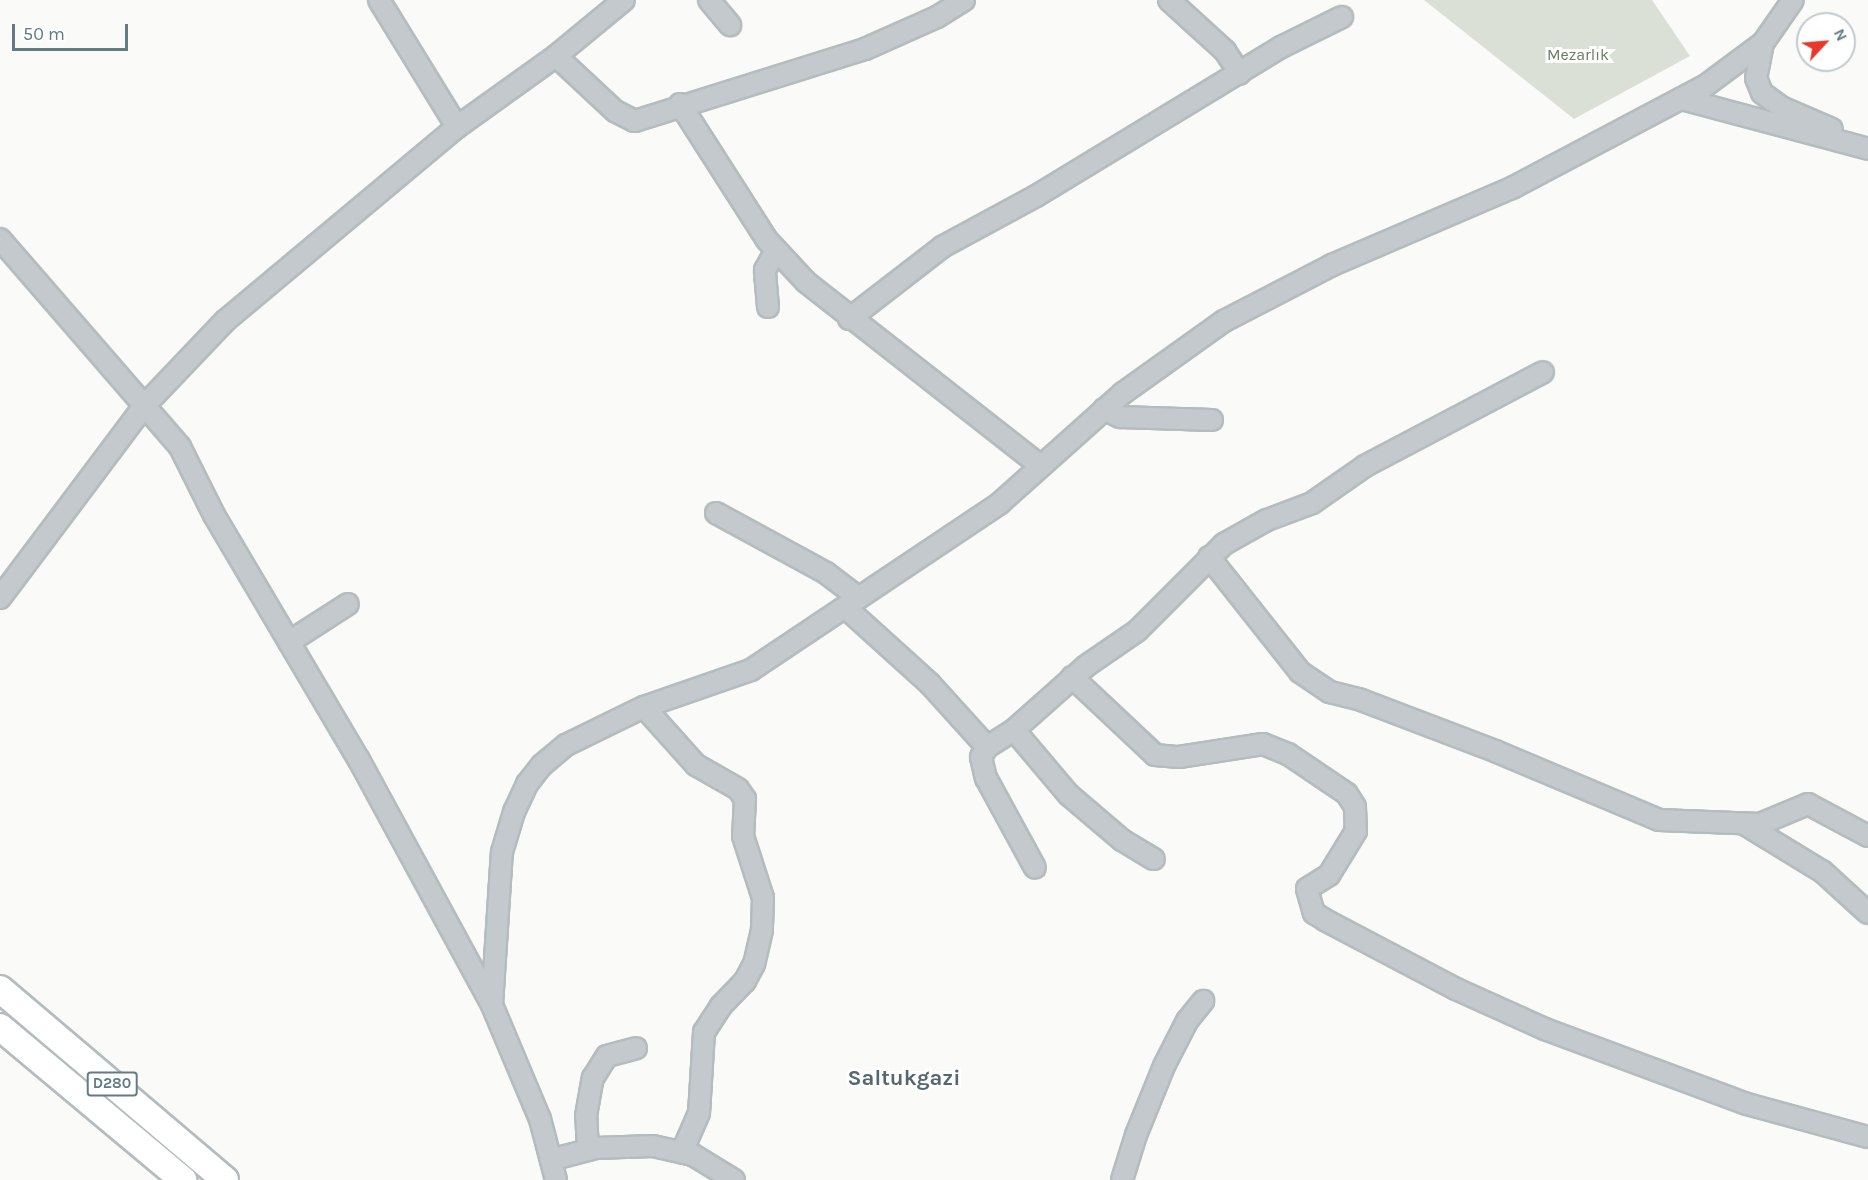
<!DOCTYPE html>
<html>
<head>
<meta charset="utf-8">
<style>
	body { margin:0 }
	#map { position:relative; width:1868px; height:1180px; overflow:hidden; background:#fafaf8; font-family:Karla,sans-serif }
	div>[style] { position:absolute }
	.green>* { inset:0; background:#dbe0d7 }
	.roads { filter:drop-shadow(2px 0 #b4bcbe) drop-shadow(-2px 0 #b4bcbe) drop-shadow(0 2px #b4bcbe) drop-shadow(0 -2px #b4bcbe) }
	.minor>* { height:20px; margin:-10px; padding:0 10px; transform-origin:10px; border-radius:10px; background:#c3c9cc }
	.major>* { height:26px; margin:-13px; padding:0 13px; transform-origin:13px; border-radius:13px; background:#fff }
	span { translate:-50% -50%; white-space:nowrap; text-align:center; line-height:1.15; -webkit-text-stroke:6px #fff; paint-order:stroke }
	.shield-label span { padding:2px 4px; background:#fff; border:2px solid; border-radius:4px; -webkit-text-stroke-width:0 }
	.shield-label { font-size:15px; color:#647a84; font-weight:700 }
	.park-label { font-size:16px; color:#6b7b63 }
	.district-label { font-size:22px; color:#56686f; font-weight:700 }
	.north { position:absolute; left:1796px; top:12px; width:60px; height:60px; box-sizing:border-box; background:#fff; border:2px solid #c1cace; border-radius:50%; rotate:64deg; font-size:16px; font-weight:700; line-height:24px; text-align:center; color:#647a84 }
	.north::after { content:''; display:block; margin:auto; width:21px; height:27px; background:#e8382a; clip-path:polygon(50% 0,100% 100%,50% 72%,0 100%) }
	.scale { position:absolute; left:12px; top:24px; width:116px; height:27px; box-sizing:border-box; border:3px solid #647a84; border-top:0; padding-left:8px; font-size:18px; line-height:21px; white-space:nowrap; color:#647a84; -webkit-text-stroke:4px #fff; paint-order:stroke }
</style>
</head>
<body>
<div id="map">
	<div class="green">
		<div style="clip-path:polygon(1424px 0,1652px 0,1690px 56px,1574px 119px)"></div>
	</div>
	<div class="roads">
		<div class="minor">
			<div style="left:379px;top:0;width:149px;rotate:58.4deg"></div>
			<div style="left:709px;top:0;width:33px;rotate:50deg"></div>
			<div style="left:1169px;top:0;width:76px;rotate:42.3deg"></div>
			<div style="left:1225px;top:51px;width:27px;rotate:57deg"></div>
			<div style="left:1763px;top:43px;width:36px;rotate:101deg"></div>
			<div style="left:1756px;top:78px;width:16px;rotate:68deg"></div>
			<div style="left:1762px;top:93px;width:26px;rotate:36deg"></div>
			<div style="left:1783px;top:108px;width:53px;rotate:23.2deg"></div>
			<div style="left:556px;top:56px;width:81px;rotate:43deg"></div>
			<div style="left:615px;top:111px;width:22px;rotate:27deg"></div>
			<div style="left:635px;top:121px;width:241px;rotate:-17.4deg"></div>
			<div style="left:865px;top:49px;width:79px;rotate:-24deg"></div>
			<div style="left:937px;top:17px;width:32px;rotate:-32deg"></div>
			<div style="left:1682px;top:99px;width:193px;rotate:15deg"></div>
			<div style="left:680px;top:104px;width:161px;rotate:57.4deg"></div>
			<div style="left:767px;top:240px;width:57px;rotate:47.1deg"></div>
			<div style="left:806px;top:282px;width:298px;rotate:38.1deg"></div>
			<div style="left:0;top:239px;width:275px;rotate:49.1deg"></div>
			<div style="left:180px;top:447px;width:76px;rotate:63.4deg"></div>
			<div style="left:214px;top:515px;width:285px;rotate:59.4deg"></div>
			<div style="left:359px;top:760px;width:279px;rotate:61.5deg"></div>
			<div style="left:492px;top:1005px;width:124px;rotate:67.2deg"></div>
			<div style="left:540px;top:1119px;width:63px;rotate:75.3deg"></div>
			<div style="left:768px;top:307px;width:37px;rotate:-95deg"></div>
			<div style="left:765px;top:270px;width:23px;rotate:-61deg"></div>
			<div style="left:849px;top:319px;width:118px;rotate:-37.7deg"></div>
			<div style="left:942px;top:247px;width:107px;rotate:-28.5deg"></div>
			<div style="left:1036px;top:196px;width:287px;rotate:-31.3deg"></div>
			<div style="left:1281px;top:47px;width:68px;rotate:-26.2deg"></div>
			<div style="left:1104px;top:409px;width:18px;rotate:27deg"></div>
			<div style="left:1120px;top:417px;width:92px;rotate:1.9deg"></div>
			<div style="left:716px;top:513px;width:125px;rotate:28.6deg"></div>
			<div style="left:826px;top:573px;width:41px;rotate:37.1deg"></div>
			<div style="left:1209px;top:557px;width:147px;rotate:51.6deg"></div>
			<div style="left:1300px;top:672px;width:36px;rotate:34deg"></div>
			<div style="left:1330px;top:692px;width:32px;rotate:14deg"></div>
			<div style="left:1361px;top:700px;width:143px;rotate:20.8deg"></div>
			<div style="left:1495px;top:751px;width:178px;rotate:22.8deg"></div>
			<div style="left:1659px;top:820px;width:101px;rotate:2.3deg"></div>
			<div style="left:1760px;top:824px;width:52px;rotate:-22.6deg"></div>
			<div style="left:1808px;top:804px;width:68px;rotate:28.1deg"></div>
			<div style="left:0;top:598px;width:241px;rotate:-53.1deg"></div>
			<div style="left:145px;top:405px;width:116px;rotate:-46.4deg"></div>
			<div style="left:225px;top:321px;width:302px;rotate:-39.9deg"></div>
			<div style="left:457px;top:127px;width:122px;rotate:-35.6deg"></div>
			<div style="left:556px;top:56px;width:88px;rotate:-39.5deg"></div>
			<div style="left:846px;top:608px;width:113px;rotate:42.1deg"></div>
			<div style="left:930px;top:684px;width:85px;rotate:47.9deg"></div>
			<div style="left:987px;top:747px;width:32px;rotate:-32deg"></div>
			<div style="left:1014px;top:730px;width:96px;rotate:-41.6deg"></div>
			<div style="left:1086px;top:666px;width:62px;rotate:-34.5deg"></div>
			<div style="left:1137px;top:631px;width:123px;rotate:-45deg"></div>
			<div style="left:1224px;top:544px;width:49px;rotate:-29.2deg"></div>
			<div style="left:1267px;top:520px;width:48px;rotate:-20.7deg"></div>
			<div style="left:1312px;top:503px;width:65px;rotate:-34.9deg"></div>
			<div style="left:1365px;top:466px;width:201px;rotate:-27.8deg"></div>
			<div style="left:289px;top:642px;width:70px;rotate:-32.8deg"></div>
			<div style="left:1072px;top:677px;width:114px;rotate:43.2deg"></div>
			<div style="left:1155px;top:755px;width:24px;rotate:5deg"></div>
			<div style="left:1179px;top:757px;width:85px;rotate:-8.8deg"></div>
			<div style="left:1263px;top:744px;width:27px;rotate:22deg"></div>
			<div style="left:1288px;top:754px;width:71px;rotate:34.1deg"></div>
			<div style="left:1347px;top:794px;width:15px;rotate:58deg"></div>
			<div style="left:1355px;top:807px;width:24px;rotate:88deg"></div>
			<div style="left:1356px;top:831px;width:52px;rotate:121.5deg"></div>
			<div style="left:1329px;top:875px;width:26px;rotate:148deg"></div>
			<div style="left:1307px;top:889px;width:25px;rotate:74deg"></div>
			<div style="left:1314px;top:913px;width:13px;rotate:32deg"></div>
			<div style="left:1325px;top:920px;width:148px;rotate:27.8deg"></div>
			<div style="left:1456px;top:989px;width:98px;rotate:24.2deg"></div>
			<div style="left:1545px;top:1029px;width:215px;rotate:20.4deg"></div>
			<div style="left:1747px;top:1104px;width:125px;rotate:15.3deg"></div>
			<div style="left:644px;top:707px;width:78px;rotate:48.1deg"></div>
			<div style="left:696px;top:765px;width:48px;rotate:29.7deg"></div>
			<div style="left:738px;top:789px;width:12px;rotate:55deg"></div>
			<div style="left:745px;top:799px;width:37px;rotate:93deg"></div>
			<div style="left:743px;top:836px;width:65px;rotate:72.1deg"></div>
			<div style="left:763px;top:898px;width:32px;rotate:92deg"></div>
			<div style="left:762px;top:930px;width:35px;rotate:103deg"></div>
			<div style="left:754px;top:964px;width:19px;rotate:118deg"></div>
			<div style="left:745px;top:981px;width:35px;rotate:134deg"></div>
			<div style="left:721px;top:1006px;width:31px;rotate:123deg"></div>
			<div style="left:704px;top:1032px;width:81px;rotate:93.5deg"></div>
			<div style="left:699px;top:1113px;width:43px;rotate:113.6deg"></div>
			<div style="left:1014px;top:730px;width:85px;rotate:49.8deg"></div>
			<div style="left:1069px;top:795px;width:70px;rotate:40.3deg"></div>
			<div style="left:1122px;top:840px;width:37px;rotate:31deg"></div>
			<div style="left:987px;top:747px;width:12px;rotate:121deg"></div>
			<div style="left:981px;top:757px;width:22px;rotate:77deg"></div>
			<div style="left:986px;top:778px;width:102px;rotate:61.4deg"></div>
			<div style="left:1746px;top:825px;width:90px;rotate:31.4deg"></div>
			<div style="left:1823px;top:872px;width:61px;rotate:42.3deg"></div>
			<div style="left:492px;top:1005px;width:153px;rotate:-86.3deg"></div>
			<div style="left:502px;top:852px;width:42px;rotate:-73.3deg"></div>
			<div style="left:514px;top:812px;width:31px;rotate:-65deg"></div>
			<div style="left:527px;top:784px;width:24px;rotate:-52deg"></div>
			<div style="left:542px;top:765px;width:31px;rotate:-40deg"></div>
			<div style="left:566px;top:745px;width:87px;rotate:-26deg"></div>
			<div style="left:644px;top:707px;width:113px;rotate:-19.1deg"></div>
			<div style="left:751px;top:670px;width:300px;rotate:-33.8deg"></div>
			<div style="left:1000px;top:503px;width:165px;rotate:-41.8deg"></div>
			<div style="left:1123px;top:393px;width:124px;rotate:-35.5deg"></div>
			<div style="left:1224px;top:321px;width:122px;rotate:-27.4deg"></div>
			<div style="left:1332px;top:265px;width:196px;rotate:-23.2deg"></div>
			<div style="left:1512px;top:188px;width:218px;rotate:-27.9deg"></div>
			<div style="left:1705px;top:86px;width:72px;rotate:-36.6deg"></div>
			<div style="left:1763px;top:43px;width:52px;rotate:-55.1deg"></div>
			<div style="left:588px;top:1150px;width:34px;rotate:-93deg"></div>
			<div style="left:586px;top:1116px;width:39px;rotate:-80deg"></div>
			<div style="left:593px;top:1078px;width:26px;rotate:-58deg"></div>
			<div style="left:607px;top:1056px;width:30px;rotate:-15deg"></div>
			<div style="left:554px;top:1159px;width:43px;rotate:-14.7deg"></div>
			<div style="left:596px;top:1148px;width:57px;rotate:-2deg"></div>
			<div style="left:653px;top:1146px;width:41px;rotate:12.7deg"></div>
			<div style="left:693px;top:1155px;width:48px;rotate:31.4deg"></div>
			<div style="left:1122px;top:1180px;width:47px;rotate:-72.7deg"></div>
			<div style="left:1136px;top:1135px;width:74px;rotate:-67.9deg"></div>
			<div style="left:1164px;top:1066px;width:51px;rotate:-62.9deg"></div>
			<div style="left:1187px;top:1021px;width:26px;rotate:-51deg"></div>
		</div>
		<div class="major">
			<div style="left:0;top:989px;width:295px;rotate:40.3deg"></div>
			<div style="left:0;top:1027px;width:239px;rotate:39.9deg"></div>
		</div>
	</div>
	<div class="shield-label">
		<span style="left:112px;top:1084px">D280</span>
	</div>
	<div class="park-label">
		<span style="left:1578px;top:55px">Mezarlık</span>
	</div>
	<div class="district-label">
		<span style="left:904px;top:1079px">Saltukgazi</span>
	</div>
	<div class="north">N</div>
	<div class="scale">50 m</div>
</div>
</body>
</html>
